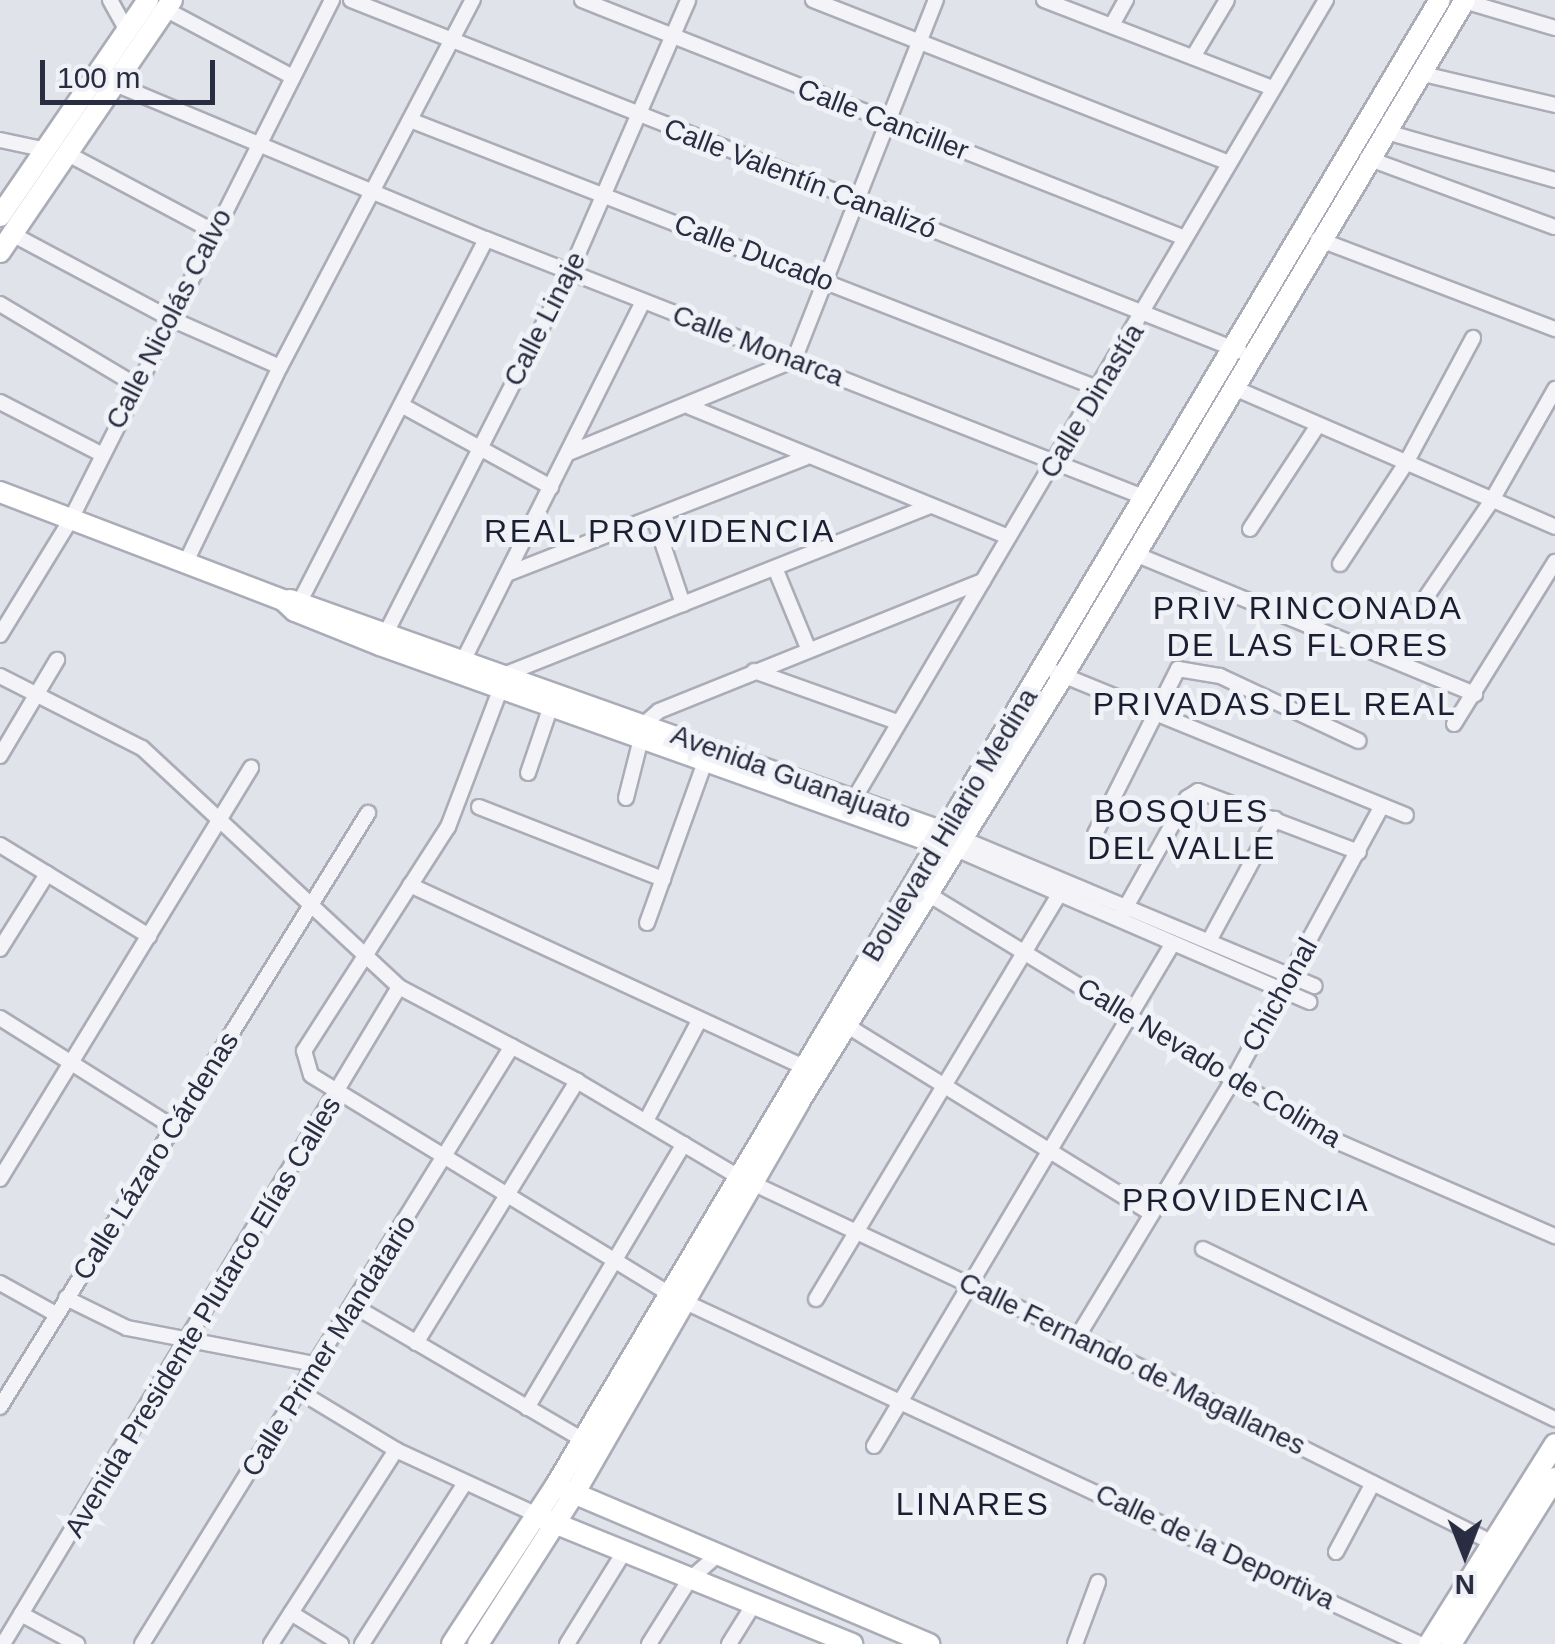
<!DOCTYPE html>
<html>
<head>
<meta charset="utf-8">
<style>
	body { margin:0 }
	#map { position:relative; width:1555px; height:1644px; overflow:hidden; background:#e1e3ea; font-family:Helvetica,sans-serif }
	div>[style] { position:absolute }
	.roads { filter:drop-shadow(2px 0 #aaacb7) drop-shadow(-2px 0 #aaacb7) drop-shadow(0 2px #aaacb7) drop-shadow(0 -2px #aaacb7) }
	.street>* { height:14px; margin:-7px; padding:0 7px; transform-origin:7px; border-radius:7px; background:#f4f4f8 }
	.secondary>* { height:20px; margin:-10px; padding:0 10px; transform-origin:10px; border-radius:10px; background:#fff }
	span { translate:-50% -50%; white-space:nowrap; text-align:center; line-height:1.15; -webkit-text-stroke:10px #f0f2f7; paint-order:stroke }
	.street-label { font-size:28px; color:#292d41 }
	.quarter-label { font-size:32px; color:#1b1f32; letter-spacing:2.5px }
	.north { position:absolute; left:1415px; top:1504px; width:100px; height:100px; -webkit-text-stroke:8px #f0f2f7; paint-order:stroke; rotate:180deg; font-size:28px; font-weight:700; line-height:40px; text-align:center; color:#292d41 }
	.north::after { content:''; display:block; margin:auto; width:35px; height:45px; background:#292d41; clip-path:polygon(50% 0,100% 100%,50% 72%,0 100%) }
	.scale { position:absolute; left:40px; top:60px; width:175px; height:45px; box-sizing:border-box; border:5px solid #292d41; border-top:0; padding-left:12px; font-size:30px; line-height:35px; white-space:nowrap; color:#292d41; -webkit-text-stroke:8px #f0f2f7; paint-order:stroke }
</style>
</head>
<body>
<div id="map">
	<div class="roads">
		<div class="street">
			<div style="left:110px;top:0;width:35px;rotate:61deg"></div>
			<div style="left:351px;top:0;width:956px;rotate:21.55deg"></div>
			<div style="left:582px;top:0;width:648px;rotate:21.54deg"></div>
			<div style="left:813px;top:0;width:447px;rotate:21.4deg"></div>
			<div style="left:1044px;top:0;width:244px;rotate:21.1deg"></div>
			<div style="left:1464px;top:1px;width:95px;rotate:16.5deg"></div>
			<div style="left:165px;top:9px;width:145px;rotate:28deg"></div>
			<div style="left:1112px;top:25px;width:29px;rotate:-61deg"></div>
			<div style="left:1193px;top:57px;width:66px;rotate:-59.2deg"></div>
			<div style="left:1419px;top:73px;width:140px;rotate:13.2deg"></div>
			<div style="left:115px;top:84px;width:402px;rotate:22.7deg"></div>
			<div style="left:486px;top:239px;width:709px;rotate:21.43deg"></div>
			<div style="left:410px;top:120px;width:737px;rotate:21.31deg"></div>
			<div style="left:1383px;top:131px;width:179px;rotate:15.9deg"></div>
			<div style="left:0;top:140px;width:48px;rotate:12deg"></div>
			<div style="left:68px;top:154px;width:164px;rotate:28deg"></div>
			<div style="left:1367px;top:158px;width:200px;rotate:20.2deg"></div>
			<div style="left:12px;top:234px;width:178px;rotate:28.1deg"></div>
			<div style="left:169px;top:318px;width:121px;rotate:23.8deg"></div>
			<div style="left:1318px;top:239px;width:254px;rotate:20.8deg"></div>
			<div style="left:0;top:304px;width:158px;rotate:30.8deg"></div>
			<div style="left:1232px;top:387px;width:352px;rotate:23.4deg"></div>
			<div style="left:0;top:402px;width:114px;rotate:27.2deg"></div>
			<div style="left:403px;top:406px;width:169px;rotate:28.7deg"></div>
			<div style="left:690px;top:407px;width:344px;rotate:22.2deg"></div>
			<div style="left:571px;top:452px;width:241px;rotate:-22.4deg"></div>
			<div style="left:794px;top:360px;width:387px;rotate:-68.5deg"></div>
			<div style="left:654px;top:518px;width:91px;rotate:71.4deg"></div>
			<div style="left:1250px;top:529px;width:124px;rotate:-56.8deg"></div>
			<div style="left:1135px;top:554px;width:368px;rotate:22.4deg"></div>
			<div style="left:186px;top:562px;width:216px;rotate:-64.3deg"></div>
			<div style="left:280px;top:367px;width:415px;rotate:-62.3deg"></div>
			<div style="left:1340px;top:564px;width:121px;rotate:-56.8deg"></div>
			<div style="left:1406px;top:463px;width:142px;rotate:-61.8deg"></div>
			<div style="left:775px;top:568px;width:87px;rotate:67.6deg"></div>
			<div style="left:507px;top:574px;width:320px;rotate:-21.3deg"></div>
			<div style="left:1418px;top:609px;width:132px;rotate:-55.8deg"></div>
			<div style="left:1492px;top:500px;width:128px;rotate:-60.4deg"></div>
			<div style="left:295px;top:611px;width:418px;rotate:-62.8deg"></div>
			<div style="left:387px;top:631px;width:403px;rotate:-63deg"></div>
			<div style="left:570px;top:272px;width:296px;rotate:-66.5deg"></div>
			<div style="left:0;top:635px;width:136px;rotate:-58.5deg"></div>
			<div style="left:71px;top:519px;width:581px;rotate:-63.3deg"></div>
			<div style="left:464px;top:659px;width:400px;rotate:-63.4deg"></div>
			<div style="left:754px;top:671px;width:152px;rotate:19.6deg"></div>
			<div style="left:1055px;top:672px;width:379px;rotate:22.2deg"></div>
			<div style="left:0;top:676px;width:159px;rotate:26.9deg"></div>
			<div style="left:142px;top:748px;width:351px;rotate:42.9deg"></div>
			<div style="left:399px;top:987px;width:201px;rotate:27.8deg"></div>
			<div style="left:577px;top:1081px;width:186px;rotate:30.7deg"></div>
			<div style="left:737px;top:1176px;width:377px;rotate:25.1deg"></div>
			<div style="left:1078px;top:1336px;width:469px;rotate:26.5deg"></div>
			<div style="left:1454px;top:724px;width:191px;rotate:-58.1deg"></div>
			<div style="left:0;top:756px;width:112px;rotate:-59.3deg"></div>
			<div style="left:528px;top:773px;width:71px;rotate:-71.1deg"></div>
			<div style="left:626px;top:798px;width:77px;rotate:-75.8deg"></div>
			<div style="left:645px;top:723px;width:18px;rotate:-41deg"></div>
			<div style="left:659px;top:711px;width:349px;rotate:-21.9deg"></div>
			<div style="left:854px;top:799px;width:928px;rotate:-59.43deg"></div>
			<div style="left:479px;top:807px;width:198px;rotate:21.4deg"></div>
			<div style="left:1095px;top:834px;width:185px;rotate:-63.3deg"></div>
			<div style="left:1178px;top:669px;width:43px;rotate:9.5deg"></div>
			<div style="left:1220px;top:676px;width:153px;rotate:25.1deg"></div>
			<div style="left:963px;top:839px;width:381px;rotate:22.7deg"></div>
			<div style="left:0;top:845px;width:175px;rotate:31.4deg"></div>
			<div style="left:956px;top:849px;width:385px;rotate:23.4deg"></div>
			<div style="left:410px;top:885px;width:433px;rotate:24.8deg"></div>
			<div style="left:928px;top:894px;width:467px;rotate:31.3deg"></div>
			<div style="left:1327px;top:1137px;width:249px;rotate:23.5deg"></div>
			<div style="left:1122px;top:914px;width:133px;rotate:-60.7deg"></div>
			<div style="left:1187px;top:798px;width:13px;rotate:-32deg"></div>
			<div style="left:1198px;top:791px;width:172px;rotate:20.8deg"></div>
			<div style="left:647px;top:923px;width:180px;rotate:-70.2deg"></div>
			<div style="left:1209px;top:941px;width:139px;rotate:-61.6deg"></div>
			<div style="left:0;top:949px;width:89px;rotate:-57.9deg"></div>
			<div style="left:0;top:1018px;width:208px;rotate:32.2deg"></div>
			<div style="left:846px;top:1025px;width:357px;rotate:31.7deg"></div>
			<div style="left:646px;top:1121px;width:113px;rotate:-62.1deg"></div>
			<div style="left:0;top:1179px;width:482px;rotate:-58.6deg"></div>
			<div style="left:1203px;top:1249px;width:391px;rotate:25.8deg"></div>
			<div style="left:0;top:1283px;width:64px;rotate:29deg"></div>
			<div style="left:668px;top:1293px;width:418px;rotate:-148.6deg"></div>
			<div style="left:311px;top:1075px;width:25px;rotate:-106deg"></div>
			<div style="left:304px;top:1051px;width:266px;rotate:-57.3deg"></div>
			<div style="left:448px;top:827px;width:164px;rotate:-69.2deg"></div>
			<div style="left:506px;top:674px;width:456px;rotate:-21.6deg"></div>
			<div style="left:66px;top:1298px;width:68px;rotate:26.2deg"></div>
			<div style="left:127px;top:1328px;width:196px;rotate:10.9deg"></div>
			<div style="left:816px;top:1299px;width:472px;rotate:-59deg"></div>
			<div style="left:683px;top:1301px;width:813px;rotate:24.96deg"></div>
			<div style="left:354px;top:1306px;width:264px;rotate:30.3deg"></div>
			<div style="left:1078px;top:1336px;width:297px;rotate:-58.8deg"></div>
			<div style="left:1232px;top:1082px;width:314px;rotate:-61.5deg"></div>
			<div style="left:416px;top:1343px;width:308px;rotate:-58.4deg"></div>
			<div style="left:302px;top:1393px;width:110px;rotate:31.2deg"></div>
			<div style="left:396px;top:1450px;width:153px;rotate:24.7deg"></div>
			<div style="left:0;top:1407px;width:699px;rotate:-58.22deg"></div>
			<div style="left:527px;top:1408px;width:307px;rotate:-59.3deg"></div>
			<div style="left:874px;top:1446px;width:585px;rotate:-59.27deg"></div>
			<div style="left:1336px;top:1552px;width:78px;rotate:-61.8deg"></div>
			<div style="left:291px;top:1613px;width:59px;rotate:31.8deg"></div>
			<div style="left:21px;top:1614px;width:64px;rotate:28.2deg"></div>
			<div style="left:3px;top:1644px;width:767px;rotate:-58.92deg"></div>
			<div style="left:142px;top:1644px;width:703px;rotate:-58.25deg"></div>
			<div style="left:271px;top:1644px;width:231px;rotate:-57.2deg"></div>
			<div style="left:362px;top:1644px;width:191px;rotate:-57.4deg"></div>
			<div style="left:567px;top:1644px;width:108px;rotate:-58.2deg"></div>
			<div style="left:649px;top:1644px;width:77px;rotate:-57.8deg"></div>
			<div style="left:690px;top:1579px;width:38px;rotate:-41deg"></div>
			<div style="left:729px;top:1644px;width:44px;rotate:-58.1deg"></div>
			<div style="left:1075px;top:1644px;width:66px;rotate:-69.6deg"></div>
		</div>
		<div class="secondary">
			<div style="left:0;top:216px;width:262px;rotate:-55.6deg"></div>
			<div style="left:0;top:252px;width:305px;rotate:-55.7deg"></div>
			<div style="left:0;top:492px;width:303px;rotate:20.9deg"></div>
			<div style="left:283px;top:600px;width:16px;rotate:43deg"></div>
			<div style="left:295px;top:611px;width:92px;rotate:21.8deg"></div>
			<div style="left:380px;top:645px;width:602px;rotate:19.61deg"></div>
			<div style="left:290px;top:600px;width:690px;rotate:19.56deg"></div>
			<div style="left:564px;top:1489px;width:397px;rotate:23deg"></div>
			<div style="left:542px;top:1518px;width:335px;rotate:22.1deg"></div>
			<div style="left:452px;top:1644px;width:190px;rotate:-56.8deg"></div>
			<div style="left:556px;top:1485px;width:1728px;rotate:-59.24deg"></div>
			<div style="left:478px;top:1644px;width:178px;rotate:-57.4deg"></div>
			<div style="left:574px;top:1494px;width:452px;rotate:-60.1deg"></div>
			<div style="left:799px;top:1102px;width:501px;rotate:-58.21deg"></div>
			<div style="left:1063px;top:676px;width:786px;rotate:-59.26deg"></div>
			<div style="left:1429px;top:1644px;width:236px;rotate:-57.8deg"></div>
			<div style="left:1451px;top:1644px;width:196px;rotate:-57.9deg"></div>
		</div>
	</div>
	<div class="street-label">
		<span style="left:883px;top:120px;rotate:21deg">Calle Canciller</span>
		<span style="left:800px;top:179px;rotate:21deg">Calle Valentín Canalizó</span>
		<span style="left:754px;top:253px;rotate:21deg">Calle Ducado</span>
		<span style="left:169px;top:319px;rotate:-63deg">Calle Nicolás Calvo</span>
		<span style="left:545px;top:319px;rotate:-63deg">Calle Linaje</span>
		<span style="left:758px;top:346px;rotate:21deg">Calle Monarca</span>
		<span style="left:1092px;top:401px;rotate:-59deg">Calle Dinastía</span>
		<span style="left:791px;top:777px;rotate:20deg">Avenida Guanajuato</span>
		<span style="left:950px;top:825px;rotate:-59deg">Boulevard Hilario Medina</span>
		<span style="left:1280px;top:995px;rotate:-61deg">Chichonal</span>
		<span style="left:1209px;top:1063px;rotate:31deg">Calle Nevado de Colima</span>
		<span style="left:156px;top:1156px;rotate:-58deg">Calle Lázaro Cárdenas</span>
		<span style="left:203px;top:1317px;rotate:-59deg">Avenida Presidente Plutarco Elías Calles</span>
		<span style="left:329px;top:1346px;rotate:-58deg">Calle Primer Mandatario</span>
		<span style="left:1132px;top:1364px;rotate:26deg">Calle Fernando de Magallanes</span>
		<span style="left:1215px;top:1547px;rotate:25deg">Calle de la Deportiva</span>
	</div>
	<div class="quarter-label">
		<span style="left:660px;top:531px">REAL PROVIDENCIA</span>
		<span style="left:1308px;top:627px">PRIV RINCONADA<br>DE LAS FLORES</span>
		<span style="left:1275px;top:704px">PRIVADAS DEL REAL</span>
		<span style="left:1182px;top:830px">BOSQUES<br>DEL VALLE</span>
		<span style="left:1246px;top:1200px">PROVIDENCIA</span>
		<span style="left:973px;top:1504px">LINARES</span>
	</div>
	<div class="north">N</div>
	<div class="scale">100 m</div>
</div>
</body>
</html>
